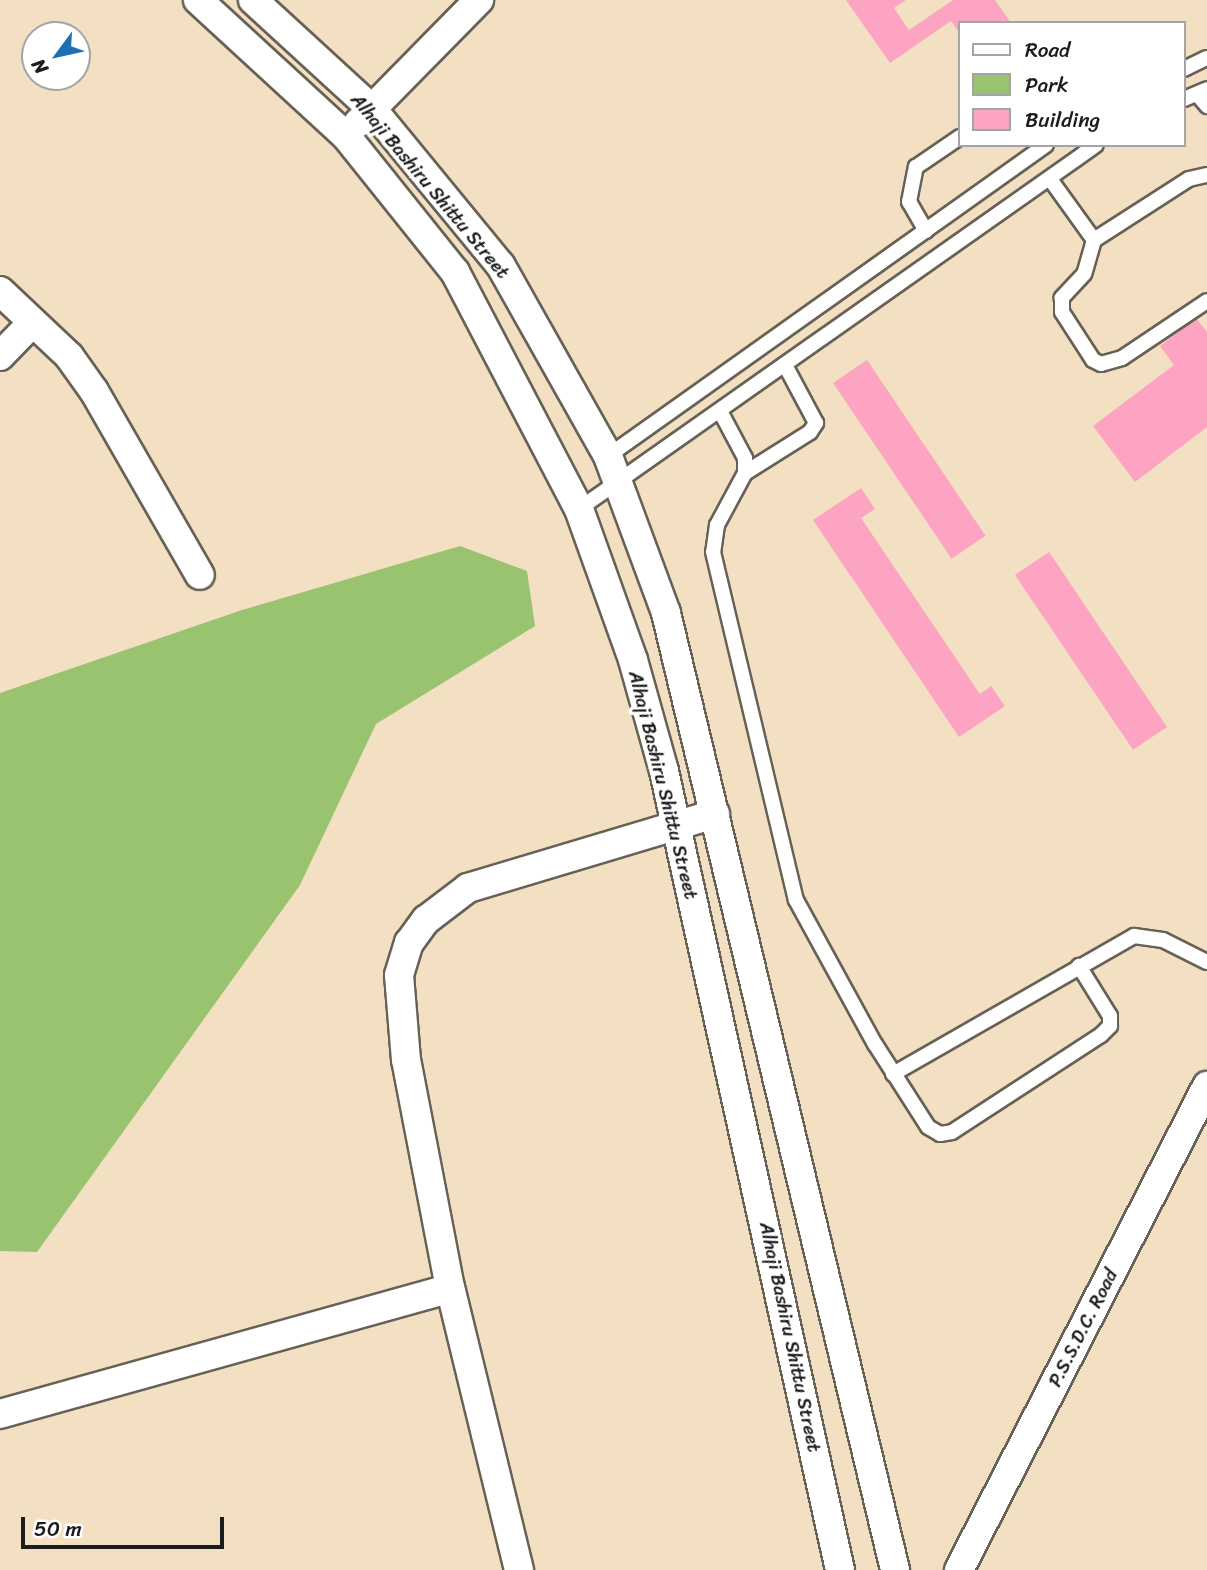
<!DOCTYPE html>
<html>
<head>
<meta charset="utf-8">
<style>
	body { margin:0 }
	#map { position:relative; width:1207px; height:1570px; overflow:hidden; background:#f3e0c3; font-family:Sriracha,sans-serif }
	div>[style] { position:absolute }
	.green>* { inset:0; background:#9ac36f }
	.building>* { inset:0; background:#fca4c2; transform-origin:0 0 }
	.roads { filter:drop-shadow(2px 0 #676156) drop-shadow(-2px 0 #676156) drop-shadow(0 2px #676156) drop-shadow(0 -2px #676156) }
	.service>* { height:14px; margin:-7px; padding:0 7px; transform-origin:7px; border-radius:7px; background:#fff }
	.minor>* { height:28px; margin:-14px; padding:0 14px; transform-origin:14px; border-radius:14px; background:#fff }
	span { translate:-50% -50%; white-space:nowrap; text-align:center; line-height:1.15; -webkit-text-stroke:7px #fff; paint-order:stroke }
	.street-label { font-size:19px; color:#1c1c1c }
	.legend { position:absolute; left:958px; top:21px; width:228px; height:126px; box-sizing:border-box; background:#fff; border:2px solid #a4a4a4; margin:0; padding:9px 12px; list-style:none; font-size:21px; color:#1c1c1c }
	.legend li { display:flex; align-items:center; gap:14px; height:35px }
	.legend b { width:35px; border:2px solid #a4a4a4 }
	.north { position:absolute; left:21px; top:21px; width:70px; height:70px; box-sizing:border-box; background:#fff; border:2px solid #a4a4a4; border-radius:50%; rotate:237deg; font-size:19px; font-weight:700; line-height:28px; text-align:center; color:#1c1c1c }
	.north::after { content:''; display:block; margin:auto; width:24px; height:32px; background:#1f6fb2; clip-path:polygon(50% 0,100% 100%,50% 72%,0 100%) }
	.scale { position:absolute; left:21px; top:1517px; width:203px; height:32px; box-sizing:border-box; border:4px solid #1c1c1c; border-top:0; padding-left:9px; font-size:21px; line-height:24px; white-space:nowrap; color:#1c1c1c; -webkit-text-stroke:5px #fff; paint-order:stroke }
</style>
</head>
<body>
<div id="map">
	<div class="green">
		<div style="clip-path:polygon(460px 546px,527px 571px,535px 626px,376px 724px,300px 885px,37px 1252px,0 1251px,0 693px,242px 610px)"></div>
	</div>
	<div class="building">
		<div style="clip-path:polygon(846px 0,906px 0,894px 8px,909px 30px,953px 0,995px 0,1011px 23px,960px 23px,960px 34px,951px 21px,890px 63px)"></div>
		<div style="clip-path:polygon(1196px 318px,1207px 332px,1207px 427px,1135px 482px,1093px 426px,1174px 365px,1160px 346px)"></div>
		<div style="left:867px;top:360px;width:212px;height:41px;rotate:56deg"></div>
		<div style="clip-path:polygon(861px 488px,875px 509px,861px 518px,980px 694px,991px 686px,1005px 706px,959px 737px,813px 520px)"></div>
		<div style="left:1049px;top:552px;width:211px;height:41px;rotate:56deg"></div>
	</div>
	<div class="roads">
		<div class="service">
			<div style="left:1184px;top:69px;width:25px;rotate:-26deg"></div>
			<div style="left:1197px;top:94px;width:16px;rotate:50deg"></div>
			<div style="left:1184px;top:99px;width:25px;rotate:-23deg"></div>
			<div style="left:1050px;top:179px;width:75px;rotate:54.2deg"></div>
			<div style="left:1094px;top:240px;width:35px;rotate:106deg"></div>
			<div style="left:1084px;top:274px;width:33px;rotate:133deg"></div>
			<div style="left:1062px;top:298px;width:14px;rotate:90deg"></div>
			<div style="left:1062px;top:312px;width:57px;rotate:57.1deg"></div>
			<div style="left:1093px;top:360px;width:9px;rotate:27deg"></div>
			<div style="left:1101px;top:364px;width:22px;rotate:-16deg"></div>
			<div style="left:1122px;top:358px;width:102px;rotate:-33.8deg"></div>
			<div style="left:926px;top:231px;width:34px;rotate:-120deg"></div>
			<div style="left:909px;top:202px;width:36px;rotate:-79deg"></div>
			<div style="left:916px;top:167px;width:53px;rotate:-34.3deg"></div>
			<div style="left:1094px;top:240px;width:113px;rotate:-32.7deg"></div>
			<div style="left:1189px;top:179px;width:18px;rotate:-13deg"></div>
			<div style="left:720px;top:411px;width:53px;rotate:62deg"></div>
			<div style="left:745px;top:458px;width:15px;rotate:90deg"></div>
			<div style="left:745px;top:473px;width:59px;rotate:118.3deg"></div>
			<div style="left:717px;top:525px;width:27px;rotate:98deg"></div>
			<div style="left:713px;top:552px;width:358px;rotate:76.6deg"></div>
			<div style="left:796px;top:900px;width:164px;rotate:61.3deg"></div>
			<div style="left:875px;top:1044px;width:98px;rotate:57.4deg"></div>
			<div style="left:928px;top:1127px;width:14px;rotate:30deg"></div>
			<div style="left:940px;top:1134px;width:12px;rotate:-9deg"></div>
			<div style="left:952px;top:1132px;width:178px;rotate:-33.1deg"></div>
			<div style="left:1101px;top:1035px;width:13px;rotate:-45deg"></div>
			<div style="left:1110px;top:1026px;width:10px;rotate:-90deg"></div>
			<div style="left:1110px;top:1016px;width:59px;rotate:-121.8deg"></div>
			<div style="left:608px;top:456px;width:537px;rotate:-35.38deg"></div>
			<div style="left:745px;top:473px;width:77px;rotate:-32.2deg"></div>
			<div style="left:810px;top:432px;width:11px;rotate:-56deg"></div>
			<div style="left:816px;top:423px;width:66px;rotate:-118.1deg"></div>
			<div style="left:579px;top:509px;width:632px;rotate:-35.15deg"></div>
			<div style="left:893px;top:1074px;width:278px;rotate:-29.8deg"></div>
			<div style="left:1134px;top:936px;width:29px;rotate:8deg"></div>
			<div style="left:1163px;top:940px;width:49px;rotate:26.6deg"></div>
		</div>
		<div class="minor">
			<div style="left:198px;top:0;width:201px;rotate:42.6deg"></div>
			<div style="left:346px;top:136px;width:174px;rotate:51.3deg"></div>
			<div style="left:455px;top:272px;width:267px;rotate:62.4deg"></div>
			<div style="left:579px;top:509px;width:160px;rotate:70.3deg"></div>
			<div style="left:633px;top:660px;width:115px;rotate:74.4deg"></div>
			<div style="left:664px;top:771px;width:818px;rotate:77.58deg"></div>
			<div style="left:253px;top:0;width:161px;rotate:42.5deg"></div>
			<div style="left:372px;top:109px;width:203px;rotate:50.6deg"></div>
			<div style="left:501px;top:266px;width:218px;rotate:60.6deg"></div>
			<div style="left:608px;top:456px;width:167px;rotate:69.7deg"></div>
			<div style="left:666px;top:613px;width:984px;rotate:76.54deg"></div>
			<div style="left:358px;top:123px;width:173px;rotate:-45.5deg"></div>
			<div style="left:0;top:291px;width:95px;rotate:43.3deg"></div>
			<div style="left:69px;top:356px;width:43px;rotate:54.5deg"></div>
			<div style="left:94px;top:391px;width:212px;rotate:60.1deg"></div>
			<div style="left:0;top:356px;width:47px;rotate:-45.9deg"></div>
			<div style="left:0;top:1414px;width:467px;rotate:-15.6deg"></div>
			<div style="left:519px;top:1570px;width:290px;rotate:-103.7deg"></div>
			<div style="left:450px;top:1288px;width:232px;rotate:-100.9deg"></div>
			<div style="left:406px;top:1060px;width:85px;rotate:-94.7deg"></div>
			<div style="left:399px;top:975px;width:34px;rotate:-73deg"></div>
			<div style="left:409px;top:943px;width:29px;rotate:-54deg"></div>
			<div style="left:426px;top:920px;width:53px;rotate:-37.3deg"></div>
			<div style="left:468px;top:888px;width:258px;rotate:-16.7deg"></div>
			<div style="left:959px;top:1570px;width:544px;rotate:-62.87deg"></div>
		</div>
	</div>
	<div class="street-label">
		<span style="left:430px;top:186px;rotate:50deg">Alhaji Bashiru Shittu Street</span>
		<span style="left:663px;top:785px;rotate:76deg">Alhaji Bashiru Shittu Street</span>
		<span style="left:1083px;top:1328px;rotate:-63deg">P.S.S.D.C. Road</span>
		<span style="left:790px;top:1337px;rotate:78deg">Alhaji Bashiru Shittu Street</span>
	</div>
	<ul class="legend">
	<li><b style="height:9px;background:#fff"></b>Road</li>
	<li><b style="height:19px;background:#9ac36f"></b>Park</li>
	<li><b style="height:19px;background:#fca4c2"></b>Building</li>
	</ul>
	<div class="north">N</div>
	<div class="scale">50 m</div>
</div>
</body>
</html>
